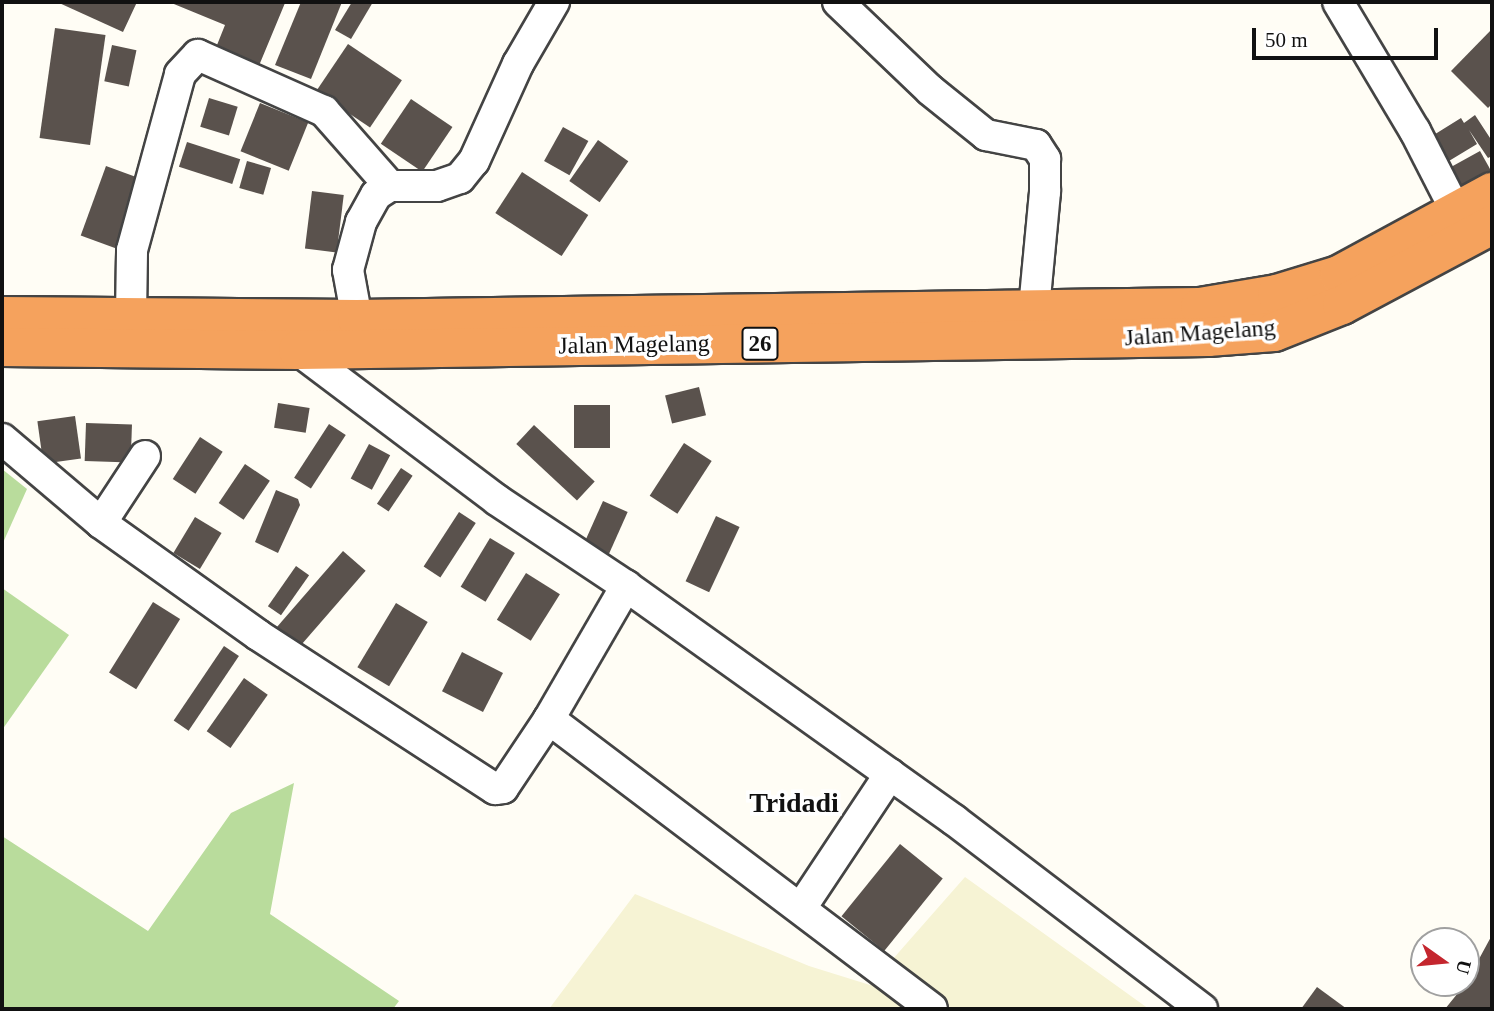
<!DOCTYPE html>
<html>
<head>
<meta charset="utf-8">
<style>
	body { margin:0 }
	#map { position:relative; width:1494px; height:1011px; overflow:hidden; background:#fffdf5; font-family:Georgia,serif }
	div>[style] { position:absolute }
	.farmland>* { inset:0; background:#f6f3d4 }
	.forest>* { inset:0; background:#b9dc9c }
	.building>* { inset:0; background:#5a524d; transform-origin:0 0 }
	.roads { filter:drop-shadow(2px 0 #444) drop-shadow(-2px 0 #444) drop-shadow(0 2px #444) drop-shadow(0 -2px #444) }
	.minor>* { height:30px; margin:-15px; padding:0 15px; transform-origin:15px; border-radius:15px; background:#fff }
	.highway>* { height:38px; margin:-19px; padding:0 19px; transform-origin:19px; border-radius:19px; background:#f5a25d }
	span { translate:-50% -50%; white-space:nowrap; text-align:center; line-height:1.15; -webkit-text-stroke:7px #fff; paint-order:stroke }
	.shield-label span { padding:2px 5px; background:#fff; border:2px solid; border-radius:5px; -webkit-text-stroke-width:0 }
	.shield-label { font-size:23px; color:#111; font-weight:700 }
	.street-label { font-size:24px; color:#111 }
	.quarter-label { font-size:28px; color:#111; font-weight:700 }
	.frame { position:absolute; inset:0; border:4px solid #111; pointer-events:none }
	.north { position:absolute; left:1410px; top:927px; width:70px; height:70px; box-sizing:border-box; background:#fff; border:2px solid #a0a0a0; border-radius:50%; rotate:105deg; font-size:19px; font-weight:700; line-height:28px; text-align:center; color:#111 }
	.north::after { content:''; display:block; margin:auto; width:24px; height:32px; background:#c4262e; clip-path:polygon(50% 0,100% 100%,50% 72%,0 100%) }
	.scale { position:absolute; left:1252px; top:28px; width:186px; height:32px; box-sizing:border-box; border:4px solid #111; border-top:0; padding-left:9px; font-size:21px; line-height:24px; white-space:nowrap; color:#111; -webkit-text-stroke:5px #fff; paint-order:stroke }
</style>
</head>
<body>
<div id="map">
	<div class="farmland">
		<div style="clip-path:polygon(965px 877px,1149px 1009px,549px 1009px,635px 894px,809px 966px,870px 985px)"></div>
	</div>
	<div class="forest">
		<div style="clip-path:polygon(2px 469px,27px 489px,2px 545px)"></div>
		<div style="clip-path:polygon(2px 588px,69px 635px,2px 730px)"></div>
		<div style="clip-path:polygon(294px 783px,270px 914px,399px 1001px,393px 1009px,2px 1009px,2px 836px,148px 931px,231px 813px)"></div>
	</div>
	<div class="building">
		<div style="clip-path:polygon(57px 2px,137px 2px,123px 32px)"></div>
		<div style="clip-path:polygon(169px 2px,282px 2px,285px 3px,258px 68px,215px 50px,225px 25px)"></div>
		<div style="clip-path:polygon(301px 2px,342px 2px,311px 79px,275px 65px)"></div>
		<div style="clip-path:polygon(352px 2px,373px 2px,351px 39px,335px 30px)"></div>
		<div style="left:55px;top:28px;width:51px;height:111px;rotate:8deg"></div>
		<div style="clip-path:polygon(1492px 29px,1492px 104px,1488px 108px,1451px 71px)"></div>
		<div style="left:348px;top:44px;width:65px;height:57px;rotate:34deg"></div>
		<div style="left:112px;top:45px;width:25px;height:37px;rotate:12deg"></div>
		<div style="left:209px;top:98px;width:30px;height:30px;rotate:17deg"></div>
		<div style="left:411px;top:99px;width:50px;height:54px;rotate:34deg"></div>
		<div style="left:260px;top:103px;width:52px;height:52px;rotate:22deg"></div>
		<div style="clip-path:polygon(1475px 115px,1492px 141px,1492px 156px,1488px 158px,1469px 130px,1477px 144px,1439px 167px,1424px 141px,1461px 118px,1464px 123px)"></div>
		<div style="left:563px;top:127px;width:29px;height:39px;rotate:29deg"></div>
		<div style="left:598px;top:140px;width:37px;height:50px;rotate:35deg"></div>
		<div style="left:187px;top:142px;width:56px;height:26px;rotate:18deg"></div>
		<div style="left:1480px;top:151px;width:25px;height:44px;rotate:61deg"></div>
		<div style="left:247px;top:161px;width:25px;height:28px;rotate:16deg"></div>
		<div style="left:106px;top:166px;width:40px;height:74px;rotate:20deg"></div>
		<div style="left:522px;top:172px;width:79px;height:49px;rotate:33deg"></div>
		<div style="left:312px;top:191px;width:32px;height:58px;rotate:7deg"></div>
		<div style="left:699px;top:387px;width:29px;height:35px;rotate:76deg"></div>
		<div style="left:278px;top:403px;width:32px;height:25px;rotate:9deg"></div>
		<div style="left:574px;top:405px;width:36px;height:43px"></div>
		<div style="left:75px;top:416px;width:43px;height:38px;rotate:82deg"></div>
		<div style="left:86px;top:423px;width:46px;height:38px;rotate:2deg"></div>
		<div style="left:329px;top:424px;width:20px;height:64px;rotate:33deg"></div>
		<div style="left:534px;top:425px;width:83px;height:26px;rotate:43deg"></div>
		<div style="left:200px;top:437px;width:27px;height:50px;rotate:33deg"></div>
		<div style="left:684px;top:443px;width:33px;height:63px;rotate:33deg"></div>
		<div style="left:369px;top:444px;width:24px;height:39px;rotate:28deg"></div>
		<div style="left:245px;top:464px;width:30px;height:47px;rotate:34deg"></div>
		<div style="left:401px;top:468px;width:14px;height:43px;rotate:34deg"></div>
		<div style="clip-path:polygon(276px 490px,298px 499px,300px 505px,278px 553px,255px 542px)"></div>
		<div style="left:603px;top:501px;width:27px;height:48px;rotate:24deg"></div>
		<div style="left:459px;top:512px;width:20px;height:65px;rotate:33deg"></div>
		<div style="left:716px;top:516px;width:26px;height:72px;rotate:25deg"></div>
		<div style="left:195px;top:517px;width:31px;height:42px;rotate:31deg"></div>
		<div style="left:490px;top:538px;width:29px;height:57px;rotate:31deg"></div>
		<div style="left:343px;top:551px;width:30px;height:106px;rotate:41deg"></div>
		<div style="left:296px;top:566px;width:16px;height:49px;rotate:35deg"></div>
		<div style="left:526px;top:573px;width:40px;height:55px;rotate:32deg"></div>
		<div style="left:153px;top:602px;width:32px;height:83px;rotate:32deg"></div>
		<div style="left:396px;top:603px;width:37px;height:75px;rotate:31deg"></div>
		<div style="left:224px;top:646px;width:18px;height:90px;rotate:34deg"></div>
		<div style="left:462px;top:652px;width:46px;height:44px;rotate:27deg"></div>
		<div style="left:244px;top:678px;width:29px;height:65px;rotate:35deg"></div>
		<div style="left:900px;top:844px;width:55px;height:93px;rotate:39deg"></div>
		<div style="clip-path:polygon(1492px 935px,1491px 1009px,1445px 1009px,1466px 983px)"></div>
		<div style="clip-path:polygon(1317px 987px,1347px 1009px,1301px 1009px)"></div>
	</div>
	<div class="roads">
		<div class="minor">
			<div style="left:838px;top:2px;width:127px;rotate:43.7deg"></div>
			<div style="left:930px;top:90px;width:72px;rotate:38.8deg"></div>
			<div style="left:986px;top:135px;width:51px;rotate:11.3deg"></div>
			<div style="left:1036px;top:145px;width:17px;rotate:57deg"></div>
			<div style="left:1045px;top:159px;width:33px;rotate:90deg"></div>
			<div style="left:1045px;top:192px;width:118px;rotate:95.4deg"></div>
			<div style="left:1338px;top:2px;width:150px;rotate:59.2deg"></div>
			<div style="left:1415px;top:131px;width:92px;rotate:62.9deg"></div>
			<div style="left:131px;top:316px;width:66px;rotate:-89.1deg"></div>
			<div style="left:132px;top:250px;width:182px;rotate:-74.7deg"></div>
			<div style="left:180px;top:74px;width:26px;rotate:-47deg"></div>
			<div style="left:198px;top:55px;width:138px;rotate:24deg"></div>
			<div style="left:324px;top:111px;width:100px;rotate:48.7deg"></div>
			<div style="left:357px;top:319px;width:50px;rotate:-100.4deg"></div>
			<div style="left:348px;top:270px;width:50px;rotate:-74.8deg"></div>
			<div style="left:361px;top:222px;width:31px;rotate:-61deg"></div>
			<div style="left:376px;top:195px;width:17px;rotate:-33deg"></div>
			<div style="left:390px;top:186px;width:47px"></div>
			<div style="left:437px;top:186px;width:24px;rotate:-19deg"></div>
			<div style="left:460px;top:178px;width:22px;rotate:-51deg"></div>
			<div style="left:474px;top:161px;width:107px;rotate:-65.6deg"></div>
			<div style="left:518px;top:64px;width:72px;rotate:-59.9deg"></div>
			<div style="left:298px;top:350px;width:249px;rotate:37deg"></div>
			<div style="left:497px;top:500px;width:155px;rotate:33.7deg"></div>
			<div style="left:626px;top:586px;width:403px;rotate:35.5deg"></div>
			<div style="left:954px;top:820px;width:312px;rotate:37.3deg"></div>
			<div style="left:2px;top:439px;width:130px;rotate:40.3deg"></div>
			<div style="left:101px;top:523px;width:193px;rotate:35.5deg"></div>
			<div style="left:258px;top:635px;width:283px;rotate:33deg"></div>
			<div style="left:495px;top:789px;width:8px;rotate:-7deg"></div>
			<div style="left:503px;top:788px;width:83px;rotate:-56.3deg"></div>
			<div style="left:549px;top:719px;width:154px;rotate:-59.9deg"></div>
			<div style="left:101px;top:523px;width:80px;rotate:-56.7deg"></div>
			<div style="left:549px;top:719px;width:480px;rotate:37.1deg"></div>
			<div style="left:801px;top:908px;width:161px;rotate:-56.4deg"></div>
		</div>
		<div class="highway">
			<div style="left:2px;top:316px;width:355px;rotate:0.5deg"></div>
			<div style="left:357px;top:319px;width:843px;rotate:-0.82deg"></div>
			<div style="left:1200px;top:307px;width:78px;rotate:-9.6deg"></div>
			<div style="left:1277px;top:294px;width:65px;rotate:-17deg"></div>
			<div style="left:1339px;top:275px;width:174px;rotate:-28.5deg"></div>
			<div style="left:2px;top:347px;width:296px;rotate:0.6deg"></div>
			<div style="left:298px;top:350px;width:910px;rotate:-0.82deg"></div>
			<div style="left:1208px;top:337px;width:66px;rotate:-4.3deg"></div>
			<div style="left:1274px;top:332px;width:73px;rotate:-21.7deg"></div>
			<div style="left:1342px;top:305px;width:170px;rotate:-28.1deg"></div>
		</div>
	</div>
	<div class="shield-label">
		<span style="left:760px;top:344px">26</span>
	</div>
	<div class="street-label">
		<span style="left:1200px;top:333px;rotate:-4deg">Jalan Magelang</span>
		<span style="left:634px;top:345px;rotate:-1deg">Jalan Magelang</span>
	</div>
	<div class="quarter-label">
		<span style="left:794px;top:803px">Tridadi</span>
	</div>
	<div class="frame"></div>
	<div class="north">U</div>
	<div class="scale">50 m</div>
</div>
</body>
</html>
